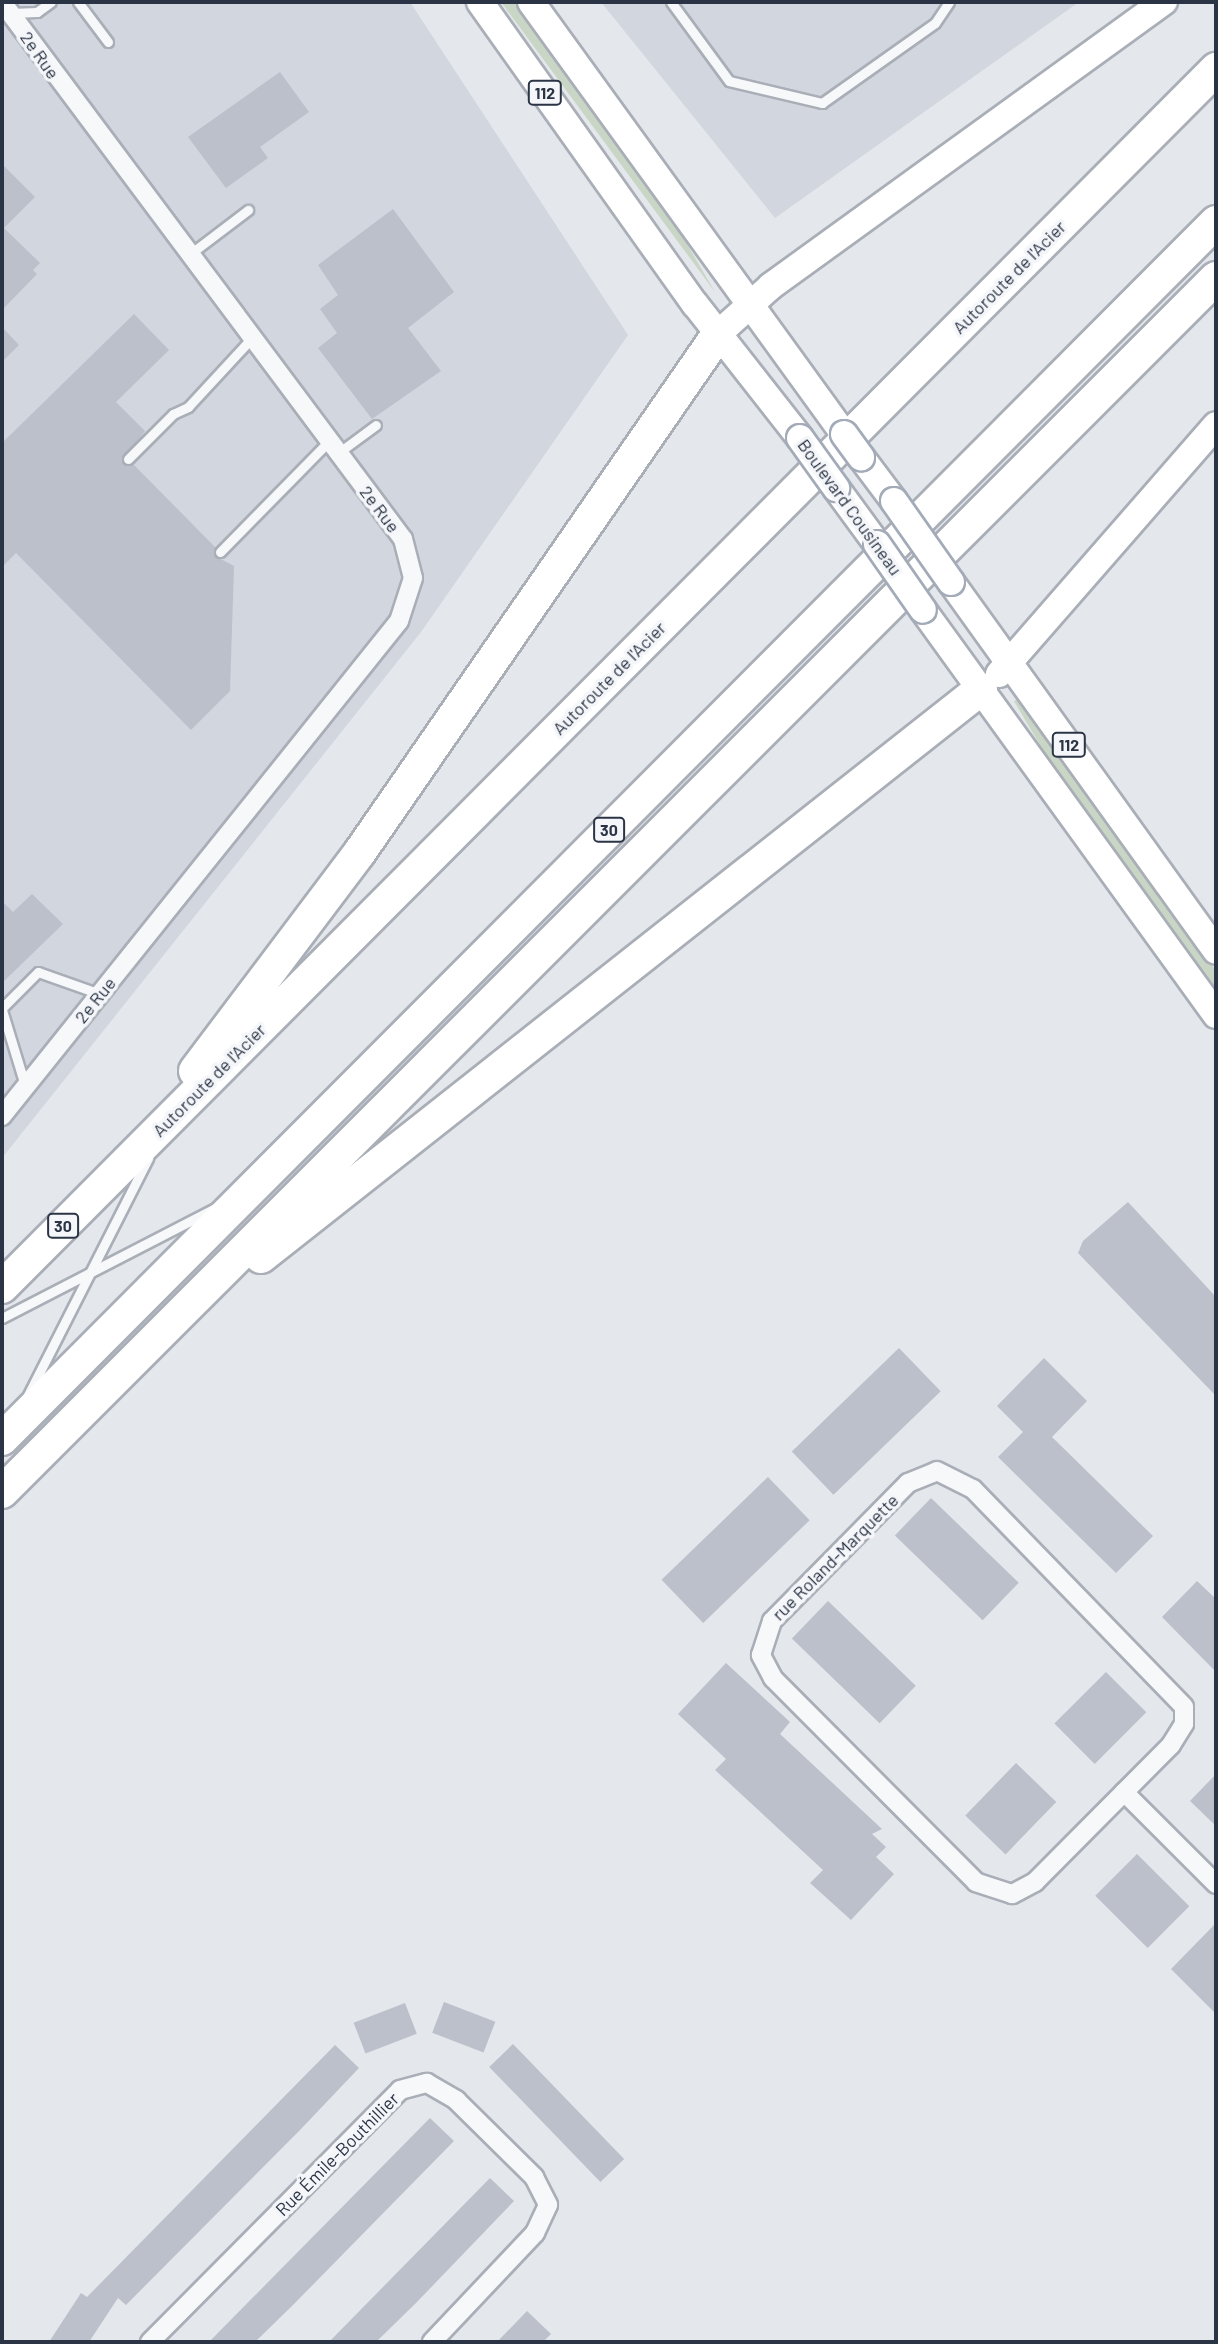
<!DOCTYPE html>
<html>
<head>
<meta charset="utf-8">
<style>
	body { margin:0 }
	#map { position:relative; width:1218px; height:2344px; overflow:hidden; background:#e4e7ec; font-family:Barlow,sans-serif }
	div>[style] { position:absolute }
	.built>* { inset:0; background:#d2d6de }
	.green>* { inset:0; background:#c9d6c5 }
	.building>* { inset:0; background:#bbc0ca; transform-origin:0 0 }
	.roads { filter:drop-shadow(2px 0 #a9aeb7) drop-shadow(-2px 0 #a9aeb7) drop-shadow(0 2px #a9aeb7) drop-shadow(0 -2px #a9aeb7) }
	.service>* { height:9px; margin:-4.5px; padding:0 4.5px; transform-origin:4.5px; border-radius:4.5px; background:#f7f8fa }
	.minor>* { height:18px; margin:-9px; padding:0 9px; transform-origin:9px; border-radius:9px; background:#f7f8fa }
	.primary>* { height:26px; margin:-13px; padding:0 13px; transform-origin:13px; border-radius:13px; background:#fff }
	.motorway>* { height:32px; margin:-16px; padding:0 16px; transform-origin:16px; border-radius:16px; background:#fff }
	.bridges { filter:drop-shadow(2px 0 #a3abb8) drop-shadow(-2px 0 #a3abb8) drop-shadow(0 2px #a3abb8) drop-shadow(0 -2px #a3abb8) }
	.primary-bridge>* { height:26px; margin:-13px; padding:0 13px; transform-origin:13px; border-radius:13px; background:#fff }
	span { translate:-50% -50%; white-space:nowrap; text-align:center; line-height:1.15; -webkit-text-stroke:7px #f4f6f9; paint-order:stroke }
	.shield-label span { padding:2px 5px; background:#f4f6f9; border:2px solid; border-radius:5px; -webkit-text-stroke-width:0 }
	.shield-label { font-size:16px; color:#2b3445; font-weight:700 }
	.street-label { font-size:18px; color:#2b3445 }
	.frame { position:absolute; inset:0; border:4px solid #2b3445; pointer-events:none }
</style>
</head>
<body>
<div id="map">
	<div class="built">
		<div style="clip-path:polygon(2px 2px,410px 2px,628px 335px,421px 632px,2px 1158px)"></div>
		<div style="clip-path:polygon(601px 2px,1079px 2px,775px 218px)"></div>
	</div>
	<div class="green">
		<div style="clip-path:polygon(501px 2px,517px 2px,666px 208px,715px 292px)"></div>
		<div style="clip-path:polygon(1018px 699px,1216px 971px,1216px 994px,1056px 772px,1014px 701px)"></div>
	</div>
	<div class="building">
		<div style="clip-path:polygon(280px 72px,309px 112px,260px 147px,268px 158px,226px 188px,188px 137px)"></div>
		<div style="clip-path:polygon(2px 164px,35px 197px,4px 228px,40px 263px,33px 270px,37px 274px,2px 310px)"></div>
		<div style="clip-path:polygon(393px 209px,454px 292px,408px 328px,441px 371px,372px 419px,318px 348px,337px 333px,320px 309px,338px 295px,318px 265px)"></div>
		<div style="clip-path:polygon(134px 314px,169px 350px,116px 402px,145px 431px,122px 461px,133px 464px,215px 547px,215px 556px,234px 566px,230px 691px,191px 730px,16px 553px,2px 567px,2px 443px)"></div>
		<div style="clip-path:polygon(2px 327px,19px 345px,2px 362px)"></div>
		<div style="clip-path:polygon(32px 894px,63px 924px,2px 983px,2px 901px,13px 912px)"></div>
		<div style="clip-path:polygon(1128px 1202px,1216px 1297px,1216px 1396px,1078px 1253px,1083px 1241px)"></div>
		<div style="left:899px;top:1348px;width:60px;height:149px;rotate:46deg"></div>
		<div style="clip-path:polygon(1044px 1358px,1087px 1401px,1052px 1437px,1153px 1536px,1116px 1573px,998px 1457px,1023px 1432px,997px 1406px)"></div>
		<div style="left:768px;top:1477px;width:60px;height:148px;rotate:46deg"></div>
		<div style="left:931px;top:1498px;width:122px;height:52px;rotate:44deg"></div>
		<div style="clip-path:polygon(1197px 1581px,1216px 1599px,1216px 1672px,1162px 1617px)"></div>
		<div style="left:828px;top:1601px;width:122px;height:52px;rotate:44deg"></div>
		<div style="clip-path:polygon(726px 1663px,790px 1722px,780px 1734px,882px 1829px,872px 1834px,886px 1847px,876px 1857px,894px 1874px,851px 1920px,810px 1883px,823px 1870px,715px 1770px,726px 1759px,678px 1714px)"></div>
		<div style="left:1106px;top:1672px;width:57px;height:73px;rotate:45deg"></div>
		<div style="left:1016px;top:1763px;width:56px;height:73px;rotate:44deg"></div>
		<div style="clip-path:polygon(1216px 1774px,1216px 1826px,1190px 1801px)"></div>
		<div style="left:1137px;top:1854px;width:74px;height:59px;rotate:45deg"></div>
		<div style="clip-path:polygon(1216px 1923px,1216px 2014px,1171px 1969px)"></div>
		<div style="left:444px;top:2002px;width:55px;height:33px;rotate:21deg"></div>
		<div style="left:405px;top:2003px;width:33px;height:55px;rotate:69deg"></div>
		<div style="left:513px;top:2044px;width:160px;height:33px;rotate:46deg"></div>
		<div style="clip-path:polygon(335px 2045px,359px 2068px,300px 2130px,126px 2305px,118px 2298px,89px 2342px,49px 2342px,81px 2293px,87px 2297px)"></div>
		<div style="clip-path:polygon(430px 2118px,454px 2141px,293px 2305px,255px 2342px,209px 2342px)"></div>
		<div style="clip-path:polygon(490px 2178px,514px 2201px,416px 2303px,376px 2342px,329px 2342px)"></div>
		<div style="clip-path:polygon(527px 2311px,551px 2334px,543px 2342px,497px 2342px)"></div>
	</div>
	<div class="roads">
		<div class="service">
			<div style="left:78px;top:2px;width:50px;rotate:53.1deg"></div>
			<div style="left:671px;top:2px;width:98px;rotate:53.7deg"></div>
			<div style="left:729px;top:81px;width:96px;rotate:13.3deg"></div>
			<div style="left:822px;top:103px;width:138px;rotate:-35.3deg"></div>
			<div style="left:935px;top:23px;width:25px;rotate:-56deg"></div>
			<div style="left:11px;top:13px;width:26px;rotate:-2deg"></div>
			<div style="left:37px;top:12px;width:17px;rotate:-36deg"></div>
			<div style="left:190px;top:254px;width:73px;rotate:-37.2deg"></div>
			<div style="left:338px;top:453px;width:47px;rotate:-36.4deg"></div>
			<div style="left:128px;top:459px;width:64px;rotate:-45deg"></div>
			<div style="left:173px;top:414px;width:17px;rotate:-25deg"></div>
			<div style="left:188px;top:407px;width:94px;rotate:-47.2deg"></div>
			<div style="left:220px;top:552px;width:156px;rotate:-45.5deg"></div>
			<div style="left:2px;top:1008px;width:51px;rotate:-45deg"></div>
			<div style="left:38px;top:972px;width:66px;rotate:19.5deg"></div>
			<div style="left:2px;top:1010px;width:78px;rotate:73deg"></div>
			<div style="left:2px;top:1318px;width:240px;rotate:-27.3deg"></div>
			<div style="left:28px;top:1395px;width:266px;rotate:-63.1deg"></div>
		</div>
		<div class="minor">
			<div style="left:2px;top:2px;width:670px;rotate:53.25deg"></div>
			<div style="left:403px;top:539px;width:40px;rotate:75.6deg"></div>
			<div style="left:413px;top:578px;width:45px;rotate:108deg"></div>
			<div style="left:399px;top:621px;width:635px;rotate:128.73deg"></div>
			<div style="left:937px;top:1471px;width:40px;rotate:26.6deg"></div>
			<div style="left:973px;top:1489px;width:303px;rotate:45.9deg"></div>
			<div style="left:1184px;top:1707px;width:17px;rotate:90deg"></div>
			<div style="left:1184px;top:1724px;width:25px;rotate:122deg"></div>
			<div style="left:1171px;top:1745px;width:193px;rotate:134.8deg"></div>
			<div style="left:1035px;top:1882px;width:26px;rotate:152deg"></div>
			<div style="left:1012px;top:1894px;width:38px;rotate:-162deg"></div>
			<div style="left:976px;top:1882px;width:288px;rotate:-134.9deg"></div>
			<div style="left:773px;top:1678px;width:26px;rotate:-118deg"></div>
			<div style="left:761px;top:1655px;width:36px;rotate:-72deg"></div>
			<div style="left:772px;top:1621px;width:194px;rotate:-45.4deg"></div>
			<div style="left:908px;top:1483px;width:31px;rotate:-22deg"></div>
			<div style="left:1124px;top:1792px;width:130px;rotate:45deg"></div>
			<div style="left:150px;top:2342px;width:355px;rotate:-45.2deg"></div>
			<div style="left:400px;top:2090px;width:28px;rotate:-15deg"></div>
			<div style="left:427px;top:2083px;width:34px;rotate:30deg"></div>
			<div style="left:456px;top:2100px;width:110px;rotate:44.6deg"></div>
			<div style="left:534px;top:2177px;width:31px;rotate:63deg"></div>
			<div style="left:548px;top:2205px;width:31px;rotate:115deg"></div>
			<div style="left:535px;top:2233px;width:150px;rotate:133.4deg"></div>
		</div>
		<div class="primary">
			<div style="left:480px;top:2px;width:371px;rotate:54.6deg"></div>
			<div style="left:695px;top:304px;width:170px;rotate:51.9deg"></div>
			<div style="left:531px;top:2px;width:533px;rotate:54.08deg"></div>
			<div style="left:719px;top:333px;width:70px;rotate:-42.1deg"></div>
			<div style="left:771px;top:286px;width:485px;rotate:-35.9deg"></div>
			<div style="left:861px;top:457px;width:55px;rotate:53.1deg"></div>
			<div style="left:836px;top:488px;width:69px;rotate:53.8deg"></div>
			<div style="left:951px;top:582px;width:454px;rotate:54.3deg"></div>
			<div style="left:923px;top:610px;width:500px;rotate:54.1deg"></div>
			<div style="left:999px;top:674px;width:330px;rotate:-48.9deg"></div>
		</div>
		<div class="motorway">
			<div style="left:195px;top:1071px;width:274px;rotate:-53deg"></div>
			<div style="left:360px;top:852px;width:631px;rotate:-55.33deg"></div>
			<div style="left:261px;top:1257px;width:917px;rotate:-38.27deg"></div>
			<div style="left:2px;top:1287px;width:1720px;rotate:-45.09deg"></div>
			<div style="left:2px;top:1439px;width:1719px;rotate:-45.07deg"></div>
			<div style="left:2px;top:1492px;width:1717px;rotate:-45deg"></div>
		</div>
	</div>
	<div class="bridges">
		<div class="primary-bridge">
			<div style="left:844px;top:434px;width:29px;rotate:54deg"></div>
			<div style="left:800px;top:438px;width:62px;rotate:54.2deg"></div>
			<div style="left:894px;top:501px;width:99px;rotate:54.9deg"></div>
			<div style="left:877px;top:544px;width:80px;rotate:55.1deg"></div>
		</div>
	</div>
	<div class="shield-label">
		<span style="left:545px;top:93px">112</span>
		<span style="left:1069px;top:745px">112</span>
		<span style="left:609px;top:830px">30</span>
		<span style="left:63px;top:1226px">30</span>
	</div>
	<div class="street-label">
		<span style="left:40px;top:55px;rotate:55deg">2e Rue</span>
		<span style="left:1009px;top:277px;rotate:-45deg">Autoroute de l'Acier</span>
		<span style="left:850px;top:507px;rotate:54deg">Boulevard Cousineau</span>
		<span style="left:380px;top:509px;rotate:53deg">2e Rue</span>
		<span style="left:609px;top:678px;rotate:-45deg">Autoroute de l'Acier</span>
		<span style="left:95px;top:1000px;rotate:-51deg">2e Rue</span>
		<span style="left:209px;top:1080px;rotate:-45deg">Autoroute de l'Acier</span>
		<span style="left:835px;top:1557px;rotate:-45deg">rue Roland-Marquette</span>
		<span style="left:337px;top:2154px;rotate:-45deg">Rue Émile-Bouthillier</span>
	</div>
	<div class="frame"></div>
</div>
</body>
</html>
